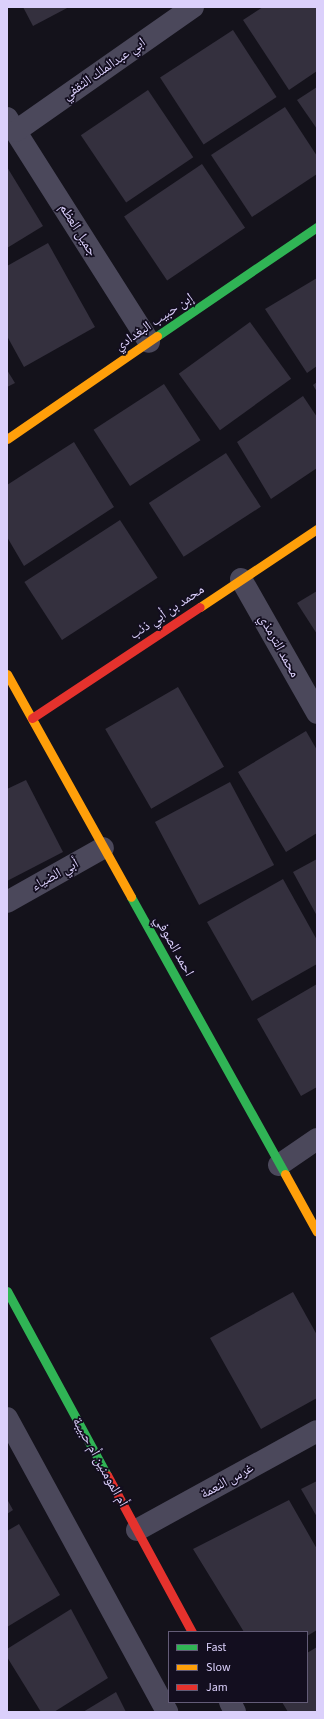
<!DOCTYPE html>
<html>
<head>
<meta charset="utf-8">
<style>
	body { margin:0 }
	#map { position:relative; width:324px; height:1719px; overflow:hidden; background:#14121b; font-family:"Source Sans 3","Noto Naskh Arabic",sans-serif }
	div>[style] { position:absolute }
	.building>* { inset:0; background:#34303e; transform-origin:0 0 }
	.street>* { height:22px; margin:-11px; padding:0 11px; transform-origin:11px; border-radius:11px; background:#4b485b }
	.fast>* { height:9px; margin:-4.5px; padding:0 4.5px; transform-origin:4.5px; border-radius:4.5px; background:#30b455 }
	.slow>* { height:9px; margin:-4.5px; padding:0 4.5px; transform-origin:4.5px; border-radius:4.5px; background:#ff9f0a }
	.jam>* { height:9px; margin:-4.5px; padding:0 4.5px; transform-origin:4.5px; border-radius:4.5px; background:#e5322d }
	span { translate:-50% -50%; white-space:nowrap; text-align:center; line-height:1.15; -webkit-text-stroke:3.5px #130e1f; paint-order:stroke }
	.street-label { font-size:14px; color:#dbd0fb }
	.frame { position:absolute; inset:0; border:8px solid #dbd0fb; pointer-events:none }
	.legend { position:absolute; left:168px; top:1631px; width:140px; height:72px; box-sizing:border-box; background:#130e1f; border:1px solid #635c77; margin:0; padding:5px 7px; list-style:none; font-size:12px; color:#dbd0fb }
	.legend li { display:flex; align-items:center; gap:8px; height:20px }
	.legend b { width:20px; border:1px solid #635c77 }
</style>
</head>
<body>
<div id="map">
	<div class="building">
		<div style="clip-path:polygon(23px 7px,69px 7px,33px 26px)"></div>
		<div style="clip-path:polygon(263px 7px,317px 7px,317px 71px,289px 90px,243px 20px)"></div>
		<div style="left:233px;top:30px;width:80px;height:87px;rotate:57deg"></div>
		<div style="clip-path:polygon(317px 87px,317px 129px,297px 100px)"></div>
		<div style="left:148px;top:90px;width:81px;height:81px;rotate:56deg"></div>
		<div style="clip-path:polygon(285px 107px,317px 156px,317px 174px,252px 217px,211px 155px)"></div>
		<div style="left:202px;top:164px;width:77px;height:94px;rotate:56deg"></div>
		<div style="clip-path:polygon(7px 167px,43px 226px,7px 248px)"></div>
		<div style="clip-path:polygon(48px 243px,95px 327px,24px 367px,7px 336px,7px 266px)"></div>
		<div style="clip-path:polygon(317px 278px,317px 366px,307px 373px,265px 309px)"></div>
		<div style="left:250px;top:322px;width:70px;height:88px;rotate:54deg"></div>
		<div style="clip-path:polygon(7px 370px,15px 383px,7px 387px)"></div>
		<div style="clip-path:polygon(317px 382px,317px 392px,313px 385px)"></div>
		<div style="left:164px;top:384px;width:67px;height:84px;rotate:57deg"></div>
		<div style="clip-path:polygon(303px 396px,317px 417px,317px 468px,271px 499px,237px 442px)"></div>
		<div style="clip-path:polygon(74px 442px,114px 507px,24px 566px,7px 537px,7px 485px)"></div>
		<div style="left:226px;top:453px;width:64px;height:92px;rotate:57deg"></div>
		<div style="left:120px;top:520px;width:69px;height:114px;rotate:57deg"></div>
		<div style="clip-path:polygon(317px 591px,317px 634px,297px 603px)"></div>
		<div style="left:178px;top:687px;width:92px;height:84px;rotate:60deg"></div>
		<div style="clip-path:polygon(306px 731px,317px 750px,317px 833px,286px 852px,238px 772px)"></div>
		<div style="clip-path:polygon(26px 780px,63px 852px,7px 881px,7px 789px)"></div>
		<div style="left:230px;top:782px;width:94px;height:85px;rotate:62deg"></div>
		<div style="clip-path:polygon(317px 859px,317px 916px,293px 872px)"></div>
		<div style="clip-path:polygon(283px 879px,317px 940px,317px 964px,252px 1001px,207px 922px)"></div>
		<div style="clip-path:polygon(317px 984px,317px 1087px,301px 1096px,257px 1019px)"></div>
		<div style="clip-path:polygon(293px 1292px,317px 1335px,317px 1398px,261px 1429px,210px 1338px)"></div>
		<div style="clip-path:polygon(317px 1481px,317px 1517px,301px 1489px)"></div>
		<div style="clip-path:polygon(7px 1499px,13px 1510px,7px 1514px)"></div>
		<div style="clip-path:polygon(289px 1500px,317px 1549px,317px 1630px,307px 1636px,307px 1632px,244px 1632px,193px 1549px)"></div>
		<div style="clip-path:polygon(19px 1524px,60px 1595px,7px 1627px,7px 1531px)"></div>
		<div style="clip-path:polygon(71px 1609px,108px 1678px,54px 1712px,41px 1712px,7px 1657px,7px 1649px)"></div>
		<div style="clip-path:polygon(317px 1647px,317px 1712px,288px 1712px,282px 1702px,307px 1702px,307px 1653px)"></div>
		<div style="clip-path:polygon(116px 1692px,126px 1712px,83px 1712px)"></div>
	</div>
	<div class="street">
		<div style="left:7px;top:118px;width:265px;rotate:57.6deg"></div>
		<div style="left:16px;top:131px;width:216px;rotate:-35deg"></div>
		<div style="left:241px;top:579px;width:154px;rotate:60.4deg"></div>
		<div style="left:7px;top:902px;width:110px;rotate:-29.4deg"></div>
		<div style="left:279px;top:1165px;width:46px;rotate:-34.4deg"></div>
		<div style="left:7px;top:1418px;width:335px;rotate:61.4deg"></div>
		<div style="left:137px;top:1530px;width:205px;rotate:-28.8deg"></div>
		<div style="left:230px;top:1702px;width:11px;rotate:63deg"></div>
	</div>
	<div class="fast">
		<div style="left:157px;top:336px;width:194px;rotate:-34.3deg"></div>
		<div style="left:131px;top:897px;width:317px;rotate:60.9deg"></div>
		<div style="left:7px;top:1291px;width:209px;rotate:61.5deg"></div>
	</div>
	<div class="slow">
		<div style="left:7px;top:439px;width:182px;rotate:-34.5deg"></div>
		<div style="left:200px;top:607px;width:141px;rotate:-33.7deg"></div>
		<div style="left:7px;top:674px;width:255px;rotate:60.9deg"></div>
		<div style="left:285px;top:1174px;width:66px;rotate:61.1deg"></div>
	</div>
	<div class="jam">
		<div style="left:32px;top:718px;width:201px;rotate:-33.5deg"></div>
		<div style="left:107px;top:1475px;width:179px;rotate:61.6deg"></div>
	</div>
	<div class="street-label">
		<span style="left:104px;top:69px;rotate:-35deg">ابي عبدالملك الثقفي</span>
		<span style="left:78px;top:230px;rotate:58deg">جميل العظم</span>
		<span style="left:154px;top:322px;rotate:-34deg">إبن حبيب البغدادي</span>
		<span style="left:167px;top:612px;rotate:-34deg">محمد بن أبي ذئب</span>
		<span style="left:279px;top:646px;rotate:61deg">محمد الترمذي</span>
		<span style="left:55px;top:875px;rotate:-29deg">أبي الضياء</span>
		<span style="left:174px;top:946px;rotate:61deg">احمد الصوفي</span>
		<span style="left:100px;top:1462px;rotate:61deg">أم المومنين أم حبيبة</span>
		<span style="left:227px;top:1481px;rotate:-29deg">غرس النعمة</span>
	</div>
	<div class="frame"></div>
	<ul class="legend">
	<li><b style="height:5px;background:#30b455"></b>Fast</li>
	<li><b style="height:5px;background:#ff9f0a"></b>Slow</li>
	<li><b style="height:5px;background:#e5322d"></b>Jam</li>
	</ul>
</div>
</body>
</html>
